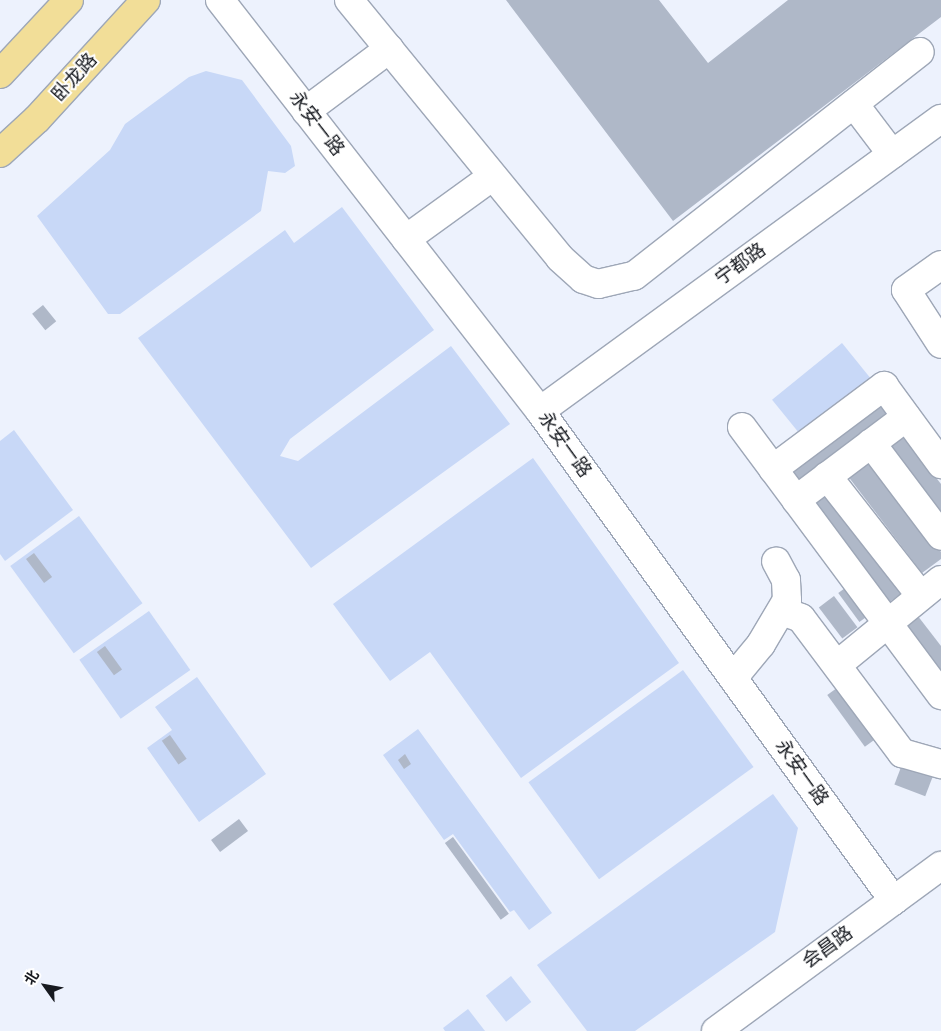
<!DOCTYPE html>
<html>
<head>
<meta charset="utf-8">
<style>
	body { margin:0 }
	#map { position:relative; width:941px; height:1031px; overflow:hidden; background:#edf2fd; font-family:"Sofia Sans Condensed","Noto Sans SC",sans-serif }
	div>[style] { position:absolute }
	.green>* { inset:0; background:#c8d8f7; transform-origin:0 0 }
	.building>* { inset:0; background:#afb8c8; transform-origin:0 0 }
	.roads { filter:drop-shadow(1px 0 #9ea7b7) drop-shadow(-1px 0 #9ea7b7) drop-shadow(0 1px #9ea7b7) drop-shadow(0 -1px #9ea7b7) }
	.minor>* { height:28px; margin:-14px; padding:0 14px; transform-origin:14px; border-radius:14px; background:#fff }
	.major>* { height:28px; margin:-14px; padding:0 14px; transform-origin:14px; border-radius:14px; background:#f2de98 }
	span { translate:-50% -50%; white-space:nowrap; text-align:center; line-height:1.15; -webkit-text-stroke:4px #fff; paint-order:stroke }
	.street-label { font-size:19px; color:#171a20 }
	.north { position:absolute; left:20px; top:961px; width:50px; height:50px; -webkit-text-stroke:4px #fff; paint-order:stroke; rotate:302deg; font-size:14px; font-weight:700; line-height:20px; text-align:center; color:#171a20 }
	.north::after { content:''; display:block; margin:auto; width:18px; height:22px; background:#171a20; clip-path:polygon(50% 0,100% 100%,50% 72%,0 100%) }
</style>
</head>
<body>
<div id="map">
	<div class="green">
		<div style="clip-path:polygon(206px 71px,242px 80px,291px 146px,295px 166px,285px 173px,268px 171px,261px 211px,120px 314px,108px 314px,37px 216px,110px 150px,125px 124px,189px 77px)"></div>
		<div style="clip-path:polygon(342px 207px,434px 330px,290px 439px,280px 456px,298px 461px,451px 346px,510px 424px,311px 568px,138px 338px,285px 230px,294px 243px)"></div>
		<div style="left:842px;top:343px;width:53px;height:90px;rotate:51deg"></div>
		<div style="clip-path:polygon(14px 430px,73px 510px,5px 561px,0 554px,0 441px)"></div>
		<div style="clip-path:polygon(533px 458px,679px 663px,521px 778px,430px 652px,390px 681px,333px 604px)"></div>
		<div style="left:79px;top:516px;width:108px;height:85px;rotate:54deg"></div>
		<div style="left:149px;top:611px;width:72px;height:85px;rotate:55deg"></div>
		<div style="left:683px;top:670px;width:120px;height:191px;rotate:54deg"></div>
		<div style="clip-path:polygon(197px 677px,266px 774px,199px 822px,147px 748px,172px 730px,155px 707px)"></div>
		<div style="clip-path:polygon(418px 729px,552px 913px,529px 930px,514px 910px,510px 912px,453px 834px,444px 840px,383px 755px)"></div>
		<div style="clip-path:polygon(773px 794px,798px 828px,775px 932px,635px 1031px,587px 1031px,537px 965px)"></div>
		<div style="left:511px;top:976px;width:33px;height:32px;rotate:52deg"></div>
		<div style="clip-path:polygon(468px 1009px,485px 1031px,445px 1031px,443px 1028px)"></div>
	</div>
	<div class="building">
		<div style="clip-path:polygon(506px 0,659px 0,708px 63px,788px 0,941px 0,941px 17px,673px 221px)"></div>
		<div style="left:43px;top:305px;width:21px;height:14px;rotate:51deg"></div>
		<div style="left:887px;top:395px;width:24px;height:125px;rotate:55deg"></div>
		<div style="clip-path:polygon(903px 435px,941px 484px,941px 529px,881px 451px)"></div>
		<div style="clip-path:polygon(865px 454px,941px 552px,941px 559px,922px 573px,844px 471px)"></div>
		<div style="left:824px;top:490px;width:129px;height:27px;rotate:53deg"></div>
		<div style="left:34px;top:553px;width:30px;height:10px;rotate:53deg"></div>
		<div style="left:852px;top:583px;width:36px;height:17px;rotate:54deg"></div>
		<div style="left:834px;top:596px;width:39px;height:19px;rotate:53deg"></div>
		<div style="clip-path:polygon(914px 611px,941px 646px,941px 690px,893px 628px)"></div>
		<div style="left:105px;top:646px;width:29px;height:10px;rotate:54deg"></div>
		<div style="left:841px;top:685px;width:64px;height:17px;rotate:54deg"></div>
		<div style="left:170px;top:735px;width:29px;height:10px;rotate:55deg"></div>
		<div style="clip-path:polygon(405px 754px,411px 764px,404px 769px,398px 760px)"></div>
		<div style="left:903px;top:762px;width:33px;height:24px;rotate:21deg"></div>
		<div style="left:239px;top:819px;width:15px;height:35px;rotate:53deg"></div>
		<div style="left:453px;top:837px;width:95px;height:10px;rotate:54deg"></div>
	</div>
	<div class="roads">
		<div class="minor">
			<div style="left:220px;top:0;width:521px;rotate:52.1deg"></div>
			<div style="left:540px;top:411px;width:604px;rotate:54.15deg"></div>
			<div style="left:349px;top:0;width:333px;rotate:50.7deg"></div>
			<div style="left:560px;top:258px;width:31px;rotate:42deg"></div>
			<div style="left:583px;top:279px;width:16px;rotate:18deg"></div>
			<div style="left:598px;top:284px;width:37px;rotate:-13deg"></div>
			<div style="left:634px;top:276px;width:363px;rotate:-38.1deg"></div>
			<div style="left:854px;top:104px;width:63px;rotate:52.8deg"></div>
			<div style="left:306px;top:111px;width:104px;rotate:-36.8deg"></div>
			<div style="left:406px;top:239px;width:107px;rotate:-35.9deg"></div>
			<div style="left:941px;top:265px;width:43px;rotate:144.5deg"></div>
			<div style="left:906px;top:290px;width:64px;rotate:57.1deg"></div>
			<div style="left:540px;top:411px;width:496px;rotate:-36.1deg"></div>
			<div style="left:742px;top:427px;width:334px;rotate:53.4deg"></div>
			<div style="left:871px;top:443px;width:116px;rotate:53deg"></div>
			<div style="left:773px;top:469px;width:139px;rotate:-36.8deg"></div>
			<div style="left:884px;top:386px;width:97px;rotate:53.8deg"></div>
			<div style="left:827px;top:476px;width:152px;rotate:51.9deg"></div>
			<div style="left:796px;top:500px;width:138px;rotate:-37deg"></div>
			<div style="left:782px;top:611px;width:20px;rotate:20deg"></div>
			<div style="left:801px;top:618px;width:169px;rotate:53.2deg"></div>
			<div style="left:902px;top:753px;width:41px;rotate:15.8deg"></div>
			<div style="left:837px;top:665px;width:134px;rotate:-39.3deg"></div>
			<div style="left:733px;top:678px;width:44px;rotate:-50.5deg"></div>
			<div style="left:761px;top:644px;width:51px;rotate:-59.4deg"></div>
			<div style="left:787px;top:600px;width:20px;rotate:-93deg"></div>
			<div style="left:786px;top:580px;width:21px;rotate:-118deg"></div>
			<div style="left:716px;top:1031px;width:279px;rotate:-36.3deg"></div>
		</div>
		<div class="major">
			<div style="left:0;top:74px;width:101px;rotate:-47deg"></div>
			<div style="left:0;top:153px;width:50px;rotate:-42.6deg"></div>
			<div style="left:37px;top:119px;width:161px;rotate:-47.5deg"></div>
		</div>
	</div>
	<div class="street-label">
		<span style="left:75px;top:78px;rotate:-48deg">卧龙路</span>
		<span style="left:316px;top:124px;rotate:52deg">永安一路</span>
		<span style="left:741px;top:265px;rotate:-36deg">宁都路</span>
		<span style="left:564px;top:445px;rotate:54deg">永安一路</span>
		<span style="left:801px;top:773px;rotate:54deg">永安一路</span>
		<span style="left:828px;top:948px;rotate:-36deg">会昌路</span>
	</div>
	<div class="north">北</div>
</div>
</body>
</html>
